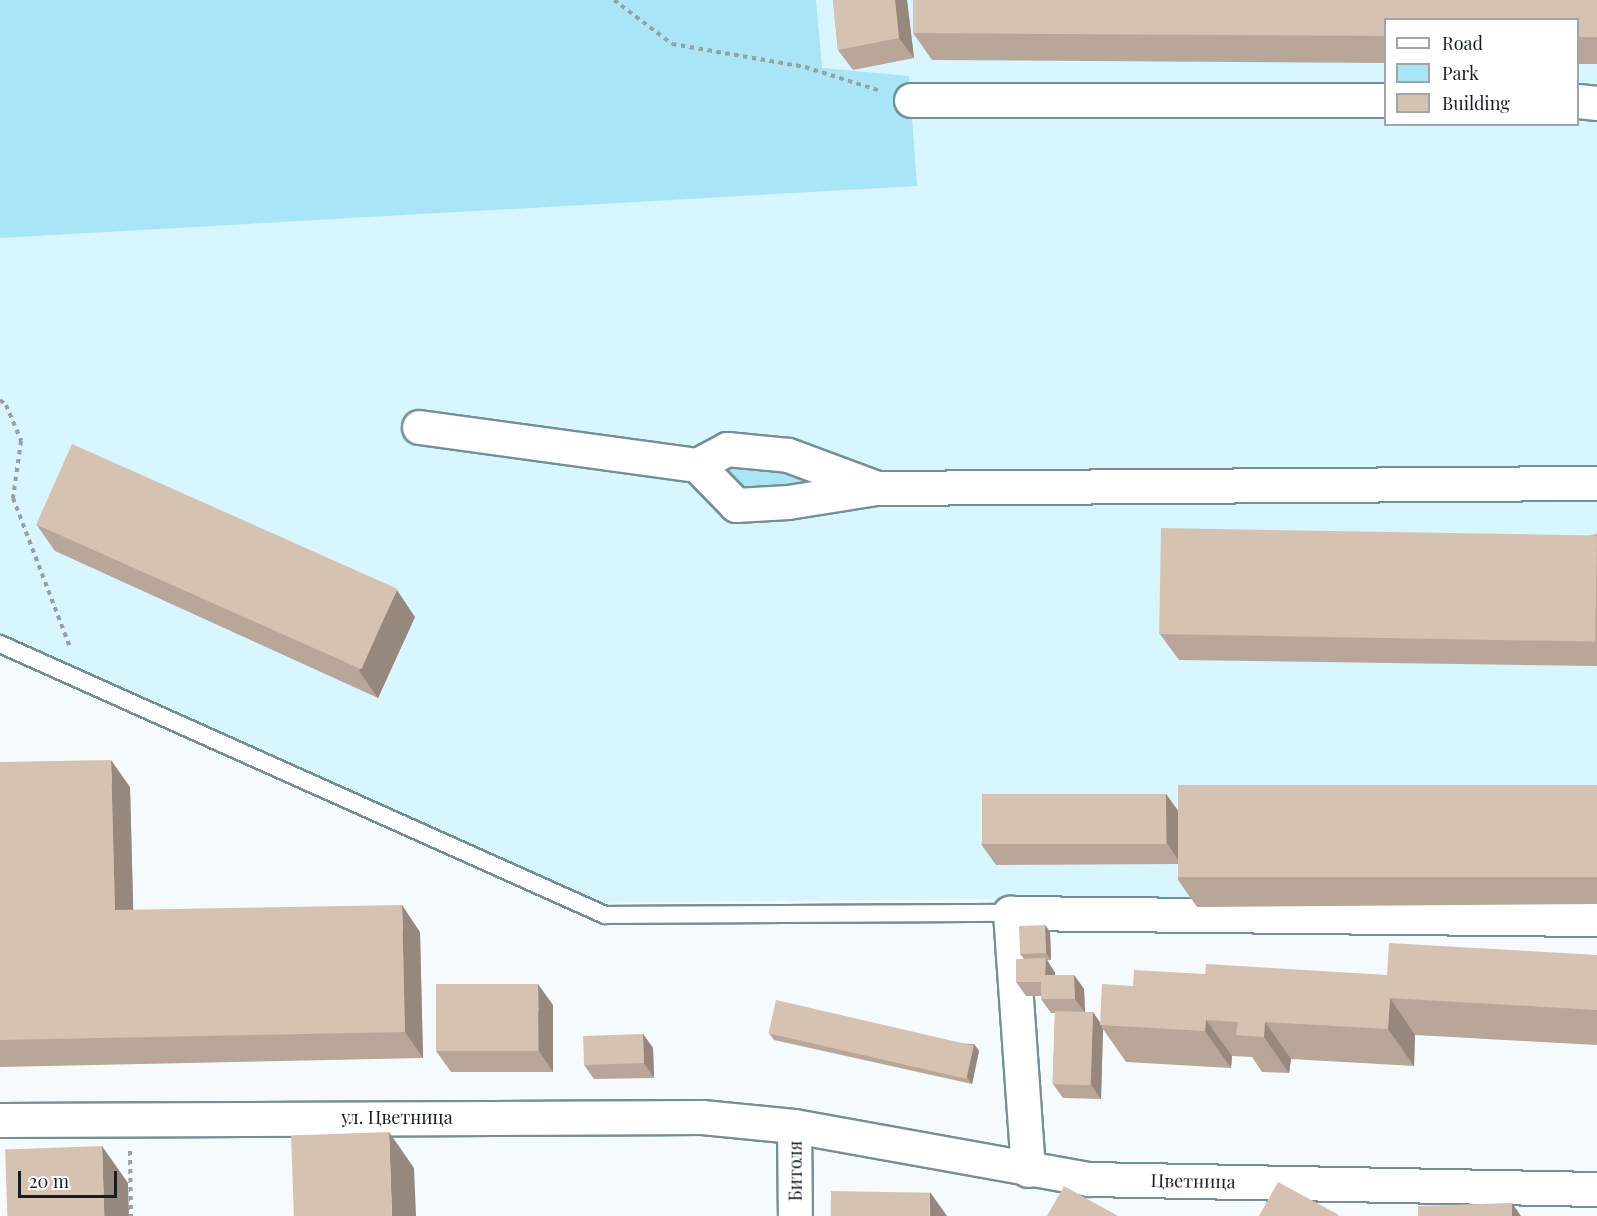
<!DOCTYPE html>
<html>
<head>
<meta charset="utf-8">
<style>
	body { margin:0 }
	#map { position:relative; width:1597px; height:1216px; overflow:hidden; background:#f5fbfc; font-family:"Playfair Display",serif }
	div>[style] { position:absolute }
	.built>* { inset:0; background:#d7f6ff }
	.green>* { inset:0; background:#a8e5f6 }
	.path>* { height:4px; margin-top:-2px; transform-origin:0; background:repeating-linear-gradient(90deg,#99a0a2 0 4.5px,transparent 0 9px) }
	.roads { filter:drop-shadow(2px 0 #749097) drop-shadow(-2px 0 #749097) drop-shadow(0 2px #749097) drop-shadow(0 -2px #749097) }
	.service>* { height:16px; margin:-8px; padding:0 8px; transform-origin:8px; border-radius:8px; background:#fff }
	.minor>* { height:33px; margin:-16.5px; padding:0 16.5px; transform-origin:16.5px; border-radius:16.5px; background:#fff }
	.wall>* { inset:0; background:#b8a798 }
	.shaded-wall>* { inset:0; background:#96887c }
	.building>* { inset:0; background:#d6c2b1; transform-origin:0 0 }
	span { translate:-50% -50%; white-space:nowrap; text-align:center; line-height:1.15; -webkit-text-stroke:6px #fff; paint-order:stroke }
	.street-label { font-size:18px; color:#151f22 }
	.legend { position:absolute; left:1384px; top:18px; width:195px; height:108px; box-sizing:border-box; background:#fff; border:2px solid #a1a5a7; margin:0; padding:8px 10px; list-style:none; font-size:18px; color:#151f22 }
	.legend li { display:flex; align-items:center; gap:12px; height:30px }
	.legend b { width:30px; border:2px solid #a1a5a7 }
	.scale { position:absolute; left:18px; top:1171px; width:99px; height:27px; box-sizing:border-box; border:3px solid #151f22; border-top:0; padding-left:8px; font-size:18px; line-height:21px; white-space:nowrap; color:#151f22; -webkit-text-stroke:4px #fff; paint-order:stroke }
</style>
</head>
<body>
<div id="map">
	<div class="built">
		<div style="clip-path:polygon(evenodd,0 0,1597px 0,1597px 893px,571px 903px,0 637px,0 0,1386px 20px,1578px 20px,1578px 124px,1386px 124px,1386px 20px)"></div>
	</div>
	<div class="green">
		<div style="clip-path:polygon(0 0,816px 0,822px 68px,909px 76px,917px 186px,0 238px)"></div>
		<div style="clip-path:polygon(783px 458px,826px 492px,746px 502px,712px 461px)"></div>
	</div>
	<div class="path">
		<div style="left:614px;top:0;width:73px;rotate:37.2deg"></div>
		<div style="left:672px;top:44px;width:135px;rotate:9.8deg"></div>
		<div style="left:805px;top:67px;width:80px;rotate:17.5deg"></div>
		<div style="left:0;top:400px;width:8px;rotate:40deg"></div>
		<div style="left:6px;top:405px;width:39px;rotate:67deg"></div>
		<div style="left:21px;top:441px;width:58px;rotate:98deg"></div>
		<div style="left:13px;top:498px;width:160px;rotate:69.1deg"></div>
		<div style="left:130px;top:1151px;width:65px;rotate:89.1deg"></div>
	</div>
	<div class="roads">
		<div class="service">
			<div style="left:0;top:644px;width:663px;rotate:24.13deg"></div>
			<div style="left:605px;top:915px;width:405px;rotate:-0.3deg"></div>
		</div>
		<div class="minor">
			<div style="left:911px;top:100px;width:475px"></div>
			<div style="left:1578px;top:101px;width:19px;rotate:6deg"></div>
			<div style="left:419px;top:427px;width:281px;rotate:7.8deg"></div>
			<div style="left:697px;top:465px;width:56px;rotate:45.7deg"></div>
			<div style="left:736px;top:505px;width:52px;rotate:-3.3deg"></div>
			<div style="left:788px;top:502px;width:89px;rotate:-9deg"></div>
			<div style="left:876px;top:488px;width:721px;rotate:-0.4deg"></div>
			<div style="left:697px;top:465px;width:34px;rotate:-28deg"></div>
			<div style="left:727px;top:449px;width:61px;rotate:5.6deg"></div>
			<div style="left:788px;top:455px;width:92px;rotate:20.4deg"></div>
			<div style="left:0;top:1120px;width:702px;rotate:-0.24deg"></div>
			<div style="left:702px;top:1117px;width:92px;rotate:5.6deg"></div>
			<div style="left:794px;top:1126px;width:300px;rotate:10.2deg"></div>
			<div style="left:1089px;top:1179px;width:508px;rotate:1.13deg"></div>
			<div style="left:794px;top:1126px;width:90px;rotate:89.4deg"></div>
			<div style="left:1028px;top:1170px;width:258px;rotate:-94deg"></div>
			<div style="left:1010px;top:913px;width:587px;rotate:0.59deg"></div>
		</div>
	</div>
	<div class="wall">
		<div style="clip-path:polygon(833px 0,907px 0,914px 58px,853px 70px,838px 50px)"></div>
		<div style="clip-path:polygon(1597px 0,1597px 64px,1578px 64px,1578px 20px,1386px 20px,1386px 63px,932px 60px,913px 33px)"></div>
		<div style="clip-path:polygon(36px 524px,415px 617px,378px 698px,55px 551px)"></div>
		<div style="clip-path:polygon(1597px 534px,1597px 666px,1179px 660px,1160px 634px)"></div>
		<div style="clip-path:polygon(0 762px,130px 787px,133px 910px,420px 932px,423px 1058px,0 1067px)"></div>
		<div style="clip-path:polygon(1597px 785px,1597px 904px,1197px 907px,1178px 880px,1178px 864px,996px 865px,981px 844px,1166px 794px,1178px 811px)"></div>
		<div style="clip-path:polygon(1045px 925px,1050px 932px,1051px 960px,1047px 960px,1055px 973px,1055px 975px,1074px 975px,1084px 989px,1085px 1012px,1093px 1012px,1100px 1022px,1133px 986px,1205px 974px,1387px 975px,1597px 955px,1597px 1045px,1415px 1035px,1414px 1066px,1291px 1059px,1289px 1073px,1262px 1072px,1252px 1057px,1232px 1056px,1231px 1068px,1126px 1062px,1103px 1029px,1101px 1099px,1063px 1098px,1053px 1084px,1055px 1013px,1051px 1013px,1041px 999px,1041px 996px,1026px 996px,1016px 982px,1024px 959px,1020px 954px)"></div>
		<div style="clip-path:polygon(553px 1005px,553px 1072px,451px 1072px,436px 1051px)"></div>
		<div style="clip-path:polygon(769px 1033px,974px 1044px,979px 1051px,972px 1084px,774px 1040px)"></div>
		<div style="clip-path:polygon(643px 1034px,653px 1048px,654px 1078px,594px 1079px,584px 1065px)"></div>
	</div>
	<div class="shaded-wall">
		<div style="clip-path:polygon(895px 0,907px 0,914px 58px,899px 38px)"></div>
		<div style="clip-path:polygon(397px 590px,415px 617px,378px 698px,359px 671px)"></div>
		<div style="clip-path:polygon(111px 760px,130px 787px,134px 937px,115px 910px)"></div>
		<div style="clip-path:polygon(1166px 794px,1181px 815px,1181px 864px,1167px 843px)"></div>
		<div style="clip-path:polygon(402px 905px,420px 932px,423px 1058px,405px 1032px)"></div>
		<div style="clip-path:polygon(1045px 925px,1050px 932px,1051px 960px,1046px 953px)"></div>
		<div style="clip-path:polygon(1046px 958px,1055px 973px,1055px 989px,1045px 975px)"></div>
		<div style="clip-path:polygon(1074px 975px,1084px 989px,1085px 1013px,1075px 999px)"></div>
		<div style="clip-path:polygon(538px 984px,553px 1005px,553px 1072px,539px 1051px)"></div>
		<div style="clip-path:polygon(1390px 998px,1415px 1035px,1414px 1066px,1388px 1029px)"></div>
		<div style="clip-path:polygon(1093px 1012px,1102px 1026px,1100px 1025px,1103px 1029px,1101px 1099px,1091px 1085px)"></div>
		<div style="clip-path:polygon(1206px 1020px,1232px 1056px,1231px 1068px,1205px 1031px)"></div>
		<div style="clip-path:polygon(1265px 1022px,1291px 1059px,1289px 1073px,1264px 1037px)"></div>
		<div style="clip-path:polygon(643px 1034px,653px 1048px,654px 1078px,644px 1063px)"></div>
		<div style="clip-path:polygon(974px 1044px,979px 1051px,972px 1084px,967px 1077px)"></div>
		<div style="clip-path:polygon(389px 1132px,414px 1168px,416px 1216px,392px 1216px)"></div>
		<div style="clip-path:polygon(102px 1146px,128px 1183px,129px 1216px,104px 1216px)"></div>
		<div style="clip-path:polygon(930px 1192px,947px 1216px,930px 1216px)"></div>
		<div style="clip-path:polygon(1512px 1203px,1521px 1216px,1512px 1216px)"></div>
	</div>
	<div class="building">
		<div style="clip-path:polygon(833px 0,895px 0,899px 38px,838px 50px)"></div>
		<div style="clip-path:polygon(913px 0,1597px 0,1597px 37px,1578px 37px,1578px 20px,1386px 20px,1386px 36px,913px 33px)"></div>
		<div style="left:72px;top:444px;width:356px;height:88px;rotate:24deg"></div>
		<div style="left:1161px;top:528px;width:436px;height:106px;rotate:1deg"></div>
		<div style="clip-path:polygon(111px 760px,115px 910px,402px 905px,405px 1032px,0 1040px,0 762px)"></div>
		<div style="left:1597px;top:785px;width:92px;height:419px;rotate:90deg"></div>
		<div style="left:982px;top:794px;width:184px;height:50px"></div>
		<div style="left:1045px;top:925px;width:28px;height:26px;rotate:88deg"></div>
		<div style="clip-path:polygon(1389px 943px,1597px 955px,1597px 1010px,1390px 998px,1388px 1029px,1265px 1022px,1264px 1037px,1236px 1035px,1238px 1022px,1206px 1020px,1205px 1031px,1100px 1025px,1102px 984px,1133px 986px,1134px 970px,1205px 974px,1206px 964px,1387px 975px)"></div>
		<div style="clip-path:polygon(1046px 958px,1045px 975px,1074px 975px,1075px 999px,1041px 999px,1041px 982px,1016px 982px,1016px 959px)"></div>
		<div style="left:436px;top:984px;width:102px;height:67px"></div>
		<div style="left:776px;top:1000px;width:203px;height:34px;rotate:13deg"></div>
		<div style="left:1055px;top:1011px;width:38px;height:73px;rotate:2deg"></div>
		<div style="left:643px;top:1034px;width:29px;height:60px;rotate:88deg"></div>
		<div style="left:389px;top:1132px;width:84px;height:98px;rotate:88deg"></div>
		<div style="left:102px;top:1146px;width:70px;height:97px;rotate:88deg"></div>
		<div style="clip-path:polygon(1278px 1182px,1339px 1215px,1338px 1216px,1259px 1216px)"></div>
		<div style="clip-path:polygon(1064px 1186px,1118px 1216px,1047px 1216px)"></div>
		<div style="left:831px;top:1191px;width:99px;height:25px;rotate:1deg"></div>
		<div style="clip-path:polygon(1512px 1203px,1512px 1216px,1418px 1216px,1418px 1206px)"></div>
	</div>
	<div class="street-label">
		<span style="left:397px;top:1117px">ул. Цветница</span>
		<span style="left:795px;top:1171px;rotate:-90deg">Битоля</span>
		<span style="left:1193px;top:1181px;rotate:1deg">Цветница</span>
	</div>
	<ul class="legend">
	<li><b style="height:8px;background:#fff"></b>Road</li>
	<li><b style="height:16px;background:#a8e5f6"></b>Park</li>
	<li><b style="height:16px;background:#d6c2b1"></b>Building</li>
	</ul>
	<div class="scale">20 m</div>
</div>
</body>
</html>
